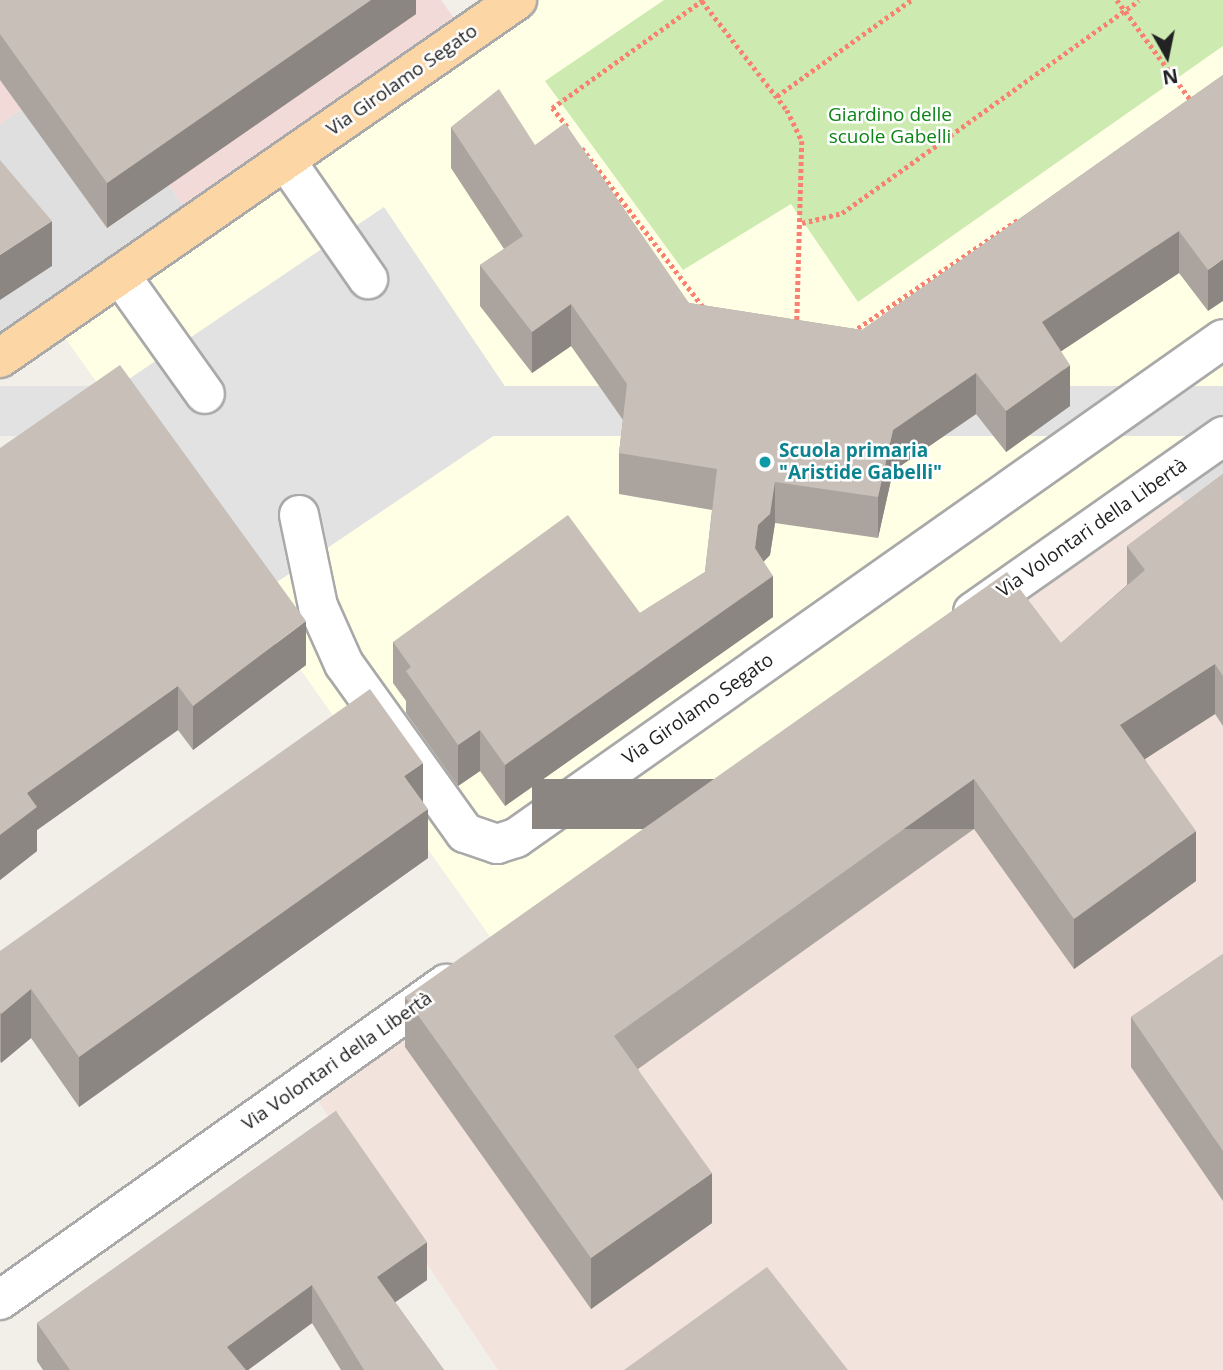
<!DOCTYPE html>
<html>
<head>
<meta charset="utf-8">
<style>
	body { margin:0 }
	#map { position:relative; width:1223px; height:1370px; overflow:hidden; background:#f2efe9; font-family:"Open Sans",sans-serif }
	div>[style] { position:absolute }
	.residential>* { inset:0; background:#e0dfdf }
	.commercial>* { inset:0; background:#f2dad9 }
	.education>* { inset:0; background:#ffffe5 }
	.military>* { inset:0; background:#f3e3dd }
	.grass>* { inset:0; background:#cdebb0 }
	.parking>* { inset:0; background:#e2e2e2; transform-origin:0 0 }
	.path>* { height:4.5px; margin-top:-2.25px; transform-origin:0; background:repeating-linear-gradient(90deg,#fa8072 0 3.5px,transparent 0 7px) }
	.roads { filter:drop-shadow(2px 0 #a9a9a9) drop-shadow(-2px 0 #a9a9a9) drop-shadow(0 2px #a9a9a9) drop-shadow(0 -2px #a9a9a9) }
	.minor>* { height:38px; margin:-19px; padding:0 19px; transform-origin:19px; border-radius:19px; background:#fff }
	.major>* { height:38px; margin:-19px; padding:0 19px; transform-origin:19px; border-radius:19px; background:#fcd6a4 }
	.wall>* { inset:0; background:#aba49e }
	.shaded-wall>* { inset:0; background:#8b8681; transform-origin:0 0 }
	.building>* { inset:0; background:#c7bfb8 }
	.dots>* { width:19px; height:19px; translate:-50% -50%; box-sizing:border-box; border:4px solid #fff; border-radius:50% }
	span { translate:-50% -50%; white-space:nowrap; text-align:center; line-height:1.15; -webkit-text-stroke:5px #fff; paint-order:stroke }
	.street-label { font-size:19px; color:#222 }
	.park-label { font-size:19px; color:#0c8416 }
	.culture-label { font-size:19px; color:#0d838f; font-weight:700 }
	.left { translate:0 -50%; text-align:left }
	.north { position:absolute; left:1132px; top:21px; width:70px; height:70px; -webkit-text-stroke:5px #fff; paint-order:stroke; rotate:171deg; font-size:19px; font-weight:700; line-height:28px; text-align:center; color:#222 }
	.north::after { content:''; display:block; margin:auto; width:24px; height:32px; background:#222; clip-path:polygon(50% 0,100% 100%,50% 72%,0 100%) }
</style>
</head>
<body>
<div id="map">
	<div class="residential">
		<div style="clip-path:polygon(85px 65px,199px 228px,0 365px,0 124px)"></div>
		<div style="clip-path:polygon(1223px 448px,1223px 556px,1171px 485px)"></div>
	</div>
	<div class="commercial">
		<div style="clip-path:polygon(0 0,441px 0,471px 42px,199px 228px,85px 65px,0 124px)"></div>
	</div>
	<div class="education">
		<div style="clip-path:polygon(532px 0,1223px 0,1223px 448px,503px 955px,56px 325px)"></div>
	</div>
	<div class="military">
		<div style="clip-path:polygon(1171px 485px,1223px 556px,1223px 1370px,498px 1370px,316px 1098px)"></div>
	</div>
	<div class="grass">
		<div style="clip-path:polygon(664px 0,1223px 0,1223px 46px,858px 302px,791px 204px,683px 270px,545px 81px)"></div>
	</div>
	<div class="parking">
		<div style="left:384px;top:207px;width:251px;height:322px;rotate:56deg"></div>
		<div style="left:1223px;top:386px;width:50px;height:1275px;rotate:90deg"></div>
	</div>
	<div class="path">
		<div style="left:1117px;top:0;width:128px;rotate:53.6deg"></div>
		<div style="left:702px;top:1px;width:138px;rotate:52.1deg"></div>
		<div style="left:787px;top:110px;width:34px;rotate:64deg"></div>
		<div style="left:802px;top:141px;width:182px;rotate:91.6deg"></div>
		<div style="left:777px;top:96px;width:165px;rotate:-35.6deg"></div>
		<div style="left:567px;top:127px;width:24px;rotate:-128deg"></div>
		<div style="left:552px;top:108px;width:186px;rotate:-35.6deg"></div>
		<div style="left:582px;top:148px;width:201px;rotate:52.7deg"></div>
		<div style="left:802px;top:223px;width:41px;rotate:-14deg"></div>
		<div style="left:842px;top:213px;width:365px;rotate:-35.6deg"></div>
		<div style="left:852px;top:332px;width:202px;rotate:-34.1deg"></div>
	</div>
	<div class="roads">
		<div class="minor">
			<div style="left:286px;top:161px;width:144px;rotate:55.2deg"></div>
			<div style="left:120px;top:275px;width:146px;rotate:54.5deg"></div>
			<div style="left:299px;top:515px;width:93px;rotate:78.2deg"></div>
			<div style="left:318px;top:606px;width:64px;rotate:65.9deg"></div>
			<div style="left:344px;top:664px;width:208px;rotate:54.4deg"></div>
			<div style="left:465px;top:833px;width:34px;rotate:19deg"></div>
			<div style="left:497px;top:844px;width:20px;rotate:-18deg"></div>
			<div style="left:516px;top:838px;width:865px;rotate:-35.21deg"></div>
			<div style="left:973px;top:612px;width:306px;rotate:-35.1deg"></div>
			<div style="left:0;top:1300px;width:547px;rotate:-35.32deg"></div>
		</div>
		<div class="major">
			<div style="left:0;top:358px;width:629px;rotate:-34.7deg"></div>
		</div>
	</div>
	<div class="wall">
		<div style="clip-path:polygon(0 0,416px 0,416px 14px,107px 228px,0 80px)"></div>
		<div style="clip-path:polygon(1223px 75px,1208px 311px,1179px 273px,1061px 351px,1070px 406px,1006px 452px,976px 414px,893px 471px,878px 538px,775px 523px,770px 555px,763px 562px,773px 617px,505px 806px,480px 771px,458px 786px,406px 713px,406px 701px,393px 683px,393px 642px,640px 613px,705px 572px,712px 510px,619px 494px,619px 453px,623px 420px,571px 346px,532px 373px,480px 306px,480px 265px,504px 249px,451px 168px,451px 127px,535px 145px,689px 303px,862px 330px)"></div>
		<div style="clip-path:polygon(0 448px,306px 665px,193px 750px,178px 730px,37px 830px,37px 851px,0 880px)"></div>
		<div style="clip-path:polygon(1223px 474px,1223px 726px,1215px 714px,1145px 759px,1196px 881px,1074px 969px,974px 829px,638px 1069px,712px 1223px,591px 1309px,405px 1047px,405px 997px,1061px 643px,1127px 585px,1127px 546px)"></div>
		<div style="clip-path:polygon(423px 802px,428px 858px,79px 1107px,31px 1038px,1px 1063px,0 1061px,0 951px)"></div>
		<div style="clip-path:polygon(1223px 954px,1223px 1201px,1131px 1067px,1131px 1017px)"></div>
		<div style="clip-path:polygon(336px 1111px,427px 1280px,395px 1302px,444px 1370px,341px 1370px,312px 1323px,248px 1370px,43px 1370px,37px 1361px,37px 1323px)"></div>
	</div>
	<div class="shaded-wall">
		<div style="clip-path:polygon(371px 0,416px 0,416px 14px,107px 228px,107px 183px)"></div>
		<div style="clip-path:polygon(52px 221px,52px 266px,0 300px,0 255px)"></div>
		<div style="clip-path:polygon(1179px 231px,1179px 273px,1042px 364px,1042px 322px)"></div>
		<div style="clip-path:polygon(1223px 259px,1223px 301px,1208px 311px,1208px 270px)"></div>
		<div style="clip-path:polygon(571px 304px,571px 346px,532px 373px,532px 332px)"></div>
		<div style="clip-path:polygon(1070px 365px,1070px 406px,1006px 452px,1006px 411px)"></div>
		<div style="clip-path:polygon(976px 373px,976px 414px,893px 471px,878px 538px,878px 497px,893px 430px)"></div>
		<div style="clip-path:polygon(775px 482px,775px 523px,770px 555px,758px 567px,773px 576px,773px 617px,505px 806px,505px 765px,755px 548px,758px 525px)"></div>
		<div style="clip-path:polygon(306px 621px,306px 665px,193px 750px,193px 706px)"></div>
		<div style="clip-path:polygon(1215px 664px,1215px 714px,1120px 775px,1120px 725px)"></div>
		<div style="clip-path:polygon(178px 686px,178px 730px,37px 830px,37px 851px,0 880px,0 835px,27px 793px)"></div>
		<div style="clip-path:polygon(480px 730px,480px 771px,458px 786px,458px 745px)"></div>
		<div style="clip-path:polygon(423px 763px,423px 812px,404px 776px)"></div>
		<div style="left:974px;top:779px;width:50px;height:442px;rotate:90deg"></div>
		<div style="clip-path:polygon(428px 809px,428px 858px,79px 1107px,79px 1057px)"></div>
		<div style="clip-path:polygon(1196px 831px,1196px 881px,1074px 969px,1074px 919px)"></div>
		<div style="clip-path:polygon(31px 989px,31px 1038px,1px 1063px,1px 1014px)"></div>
		<div style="clip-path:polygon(712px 1173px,712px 1223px,591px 1309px,591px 1258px)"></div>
		<div style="clip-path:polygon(427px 1242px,427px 1280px,377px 1315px,377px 1277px)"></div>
		<div style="clip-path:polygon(312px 1285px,312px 1323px,248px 1370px,227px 1370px,227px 1347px)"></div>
	</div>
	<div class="building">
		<div style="clip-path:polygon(0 0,371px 0,107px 183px,0 34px)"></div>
		<div style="clip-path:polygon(1223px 75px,1223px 259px,1208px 270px,1179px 231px,1042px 322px,1070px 365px,1006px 411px,976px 373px,893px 430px,878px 497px,775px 482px,770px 514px,758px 525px,755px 548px,773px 576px,505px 765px,480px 730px,458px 745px,406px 671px,411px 667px,393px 642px,568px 515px,640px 613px,705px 572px,717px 469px,619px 453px,627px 384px,571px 304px,532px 332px,480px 265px,523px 236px,451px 127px,499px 89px,535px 145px,565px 123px,689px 303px,862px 330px)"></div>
		<div style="clip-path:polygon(0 160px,52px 221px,0 255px)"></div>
		<div style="clip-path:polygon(120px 365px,306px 621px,193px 706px,178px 686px,27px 793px,37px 807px,0 835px,0 448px)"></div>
		<div style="clip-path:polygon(1223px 474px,1223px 676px,1215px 664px,1120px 725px,1196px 831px,1074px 919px,974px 779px,614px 1036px,712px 1173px,591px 1258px,405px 997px,1007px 572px,1061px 643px,1145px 570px,1127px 546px)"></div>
		<div style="clip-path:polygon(370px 689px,423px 763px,404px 776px,428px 809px,79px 1057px,31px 989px,1px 1014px,0 1012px,0 951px)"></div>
		<div style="clip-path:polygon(1223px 954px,1223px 1151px,1131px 1017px)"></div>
		<div style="clip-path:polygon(336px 1111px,427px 1242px,377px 1277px,444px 1370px,364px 1370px,312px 1285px,227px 1347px,246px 1370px,70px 1370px,37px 1323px)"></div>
		<div style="clip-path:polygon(767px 1267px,848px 1370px,624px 1370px)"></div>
	</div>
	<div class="dots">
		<div style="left:765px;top:462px;background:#0f9aa8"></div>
	</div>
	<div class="street-label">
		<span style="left:402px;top:80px;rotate:-35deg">Via Girolamo Segato</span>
		<span style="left:1092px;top:528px;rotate:-35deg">Via Volontari della Libertà</span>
		<span style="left:698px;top:709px;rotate:-35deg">Via Girolamo Segato</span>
		<span style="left:337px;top:1061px;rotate:-35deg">Via Volontari della Libertà</span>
	</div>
	<div class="park-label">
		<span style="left:890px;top:126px">Giardino delle<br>scuole Gabelli</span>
	</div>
	<div class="culture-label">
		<span class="left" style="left:779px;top:462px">Scuola primaria<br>"Aristide Gabelli"</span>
	</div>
	<div class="north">N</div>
</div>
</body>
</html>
